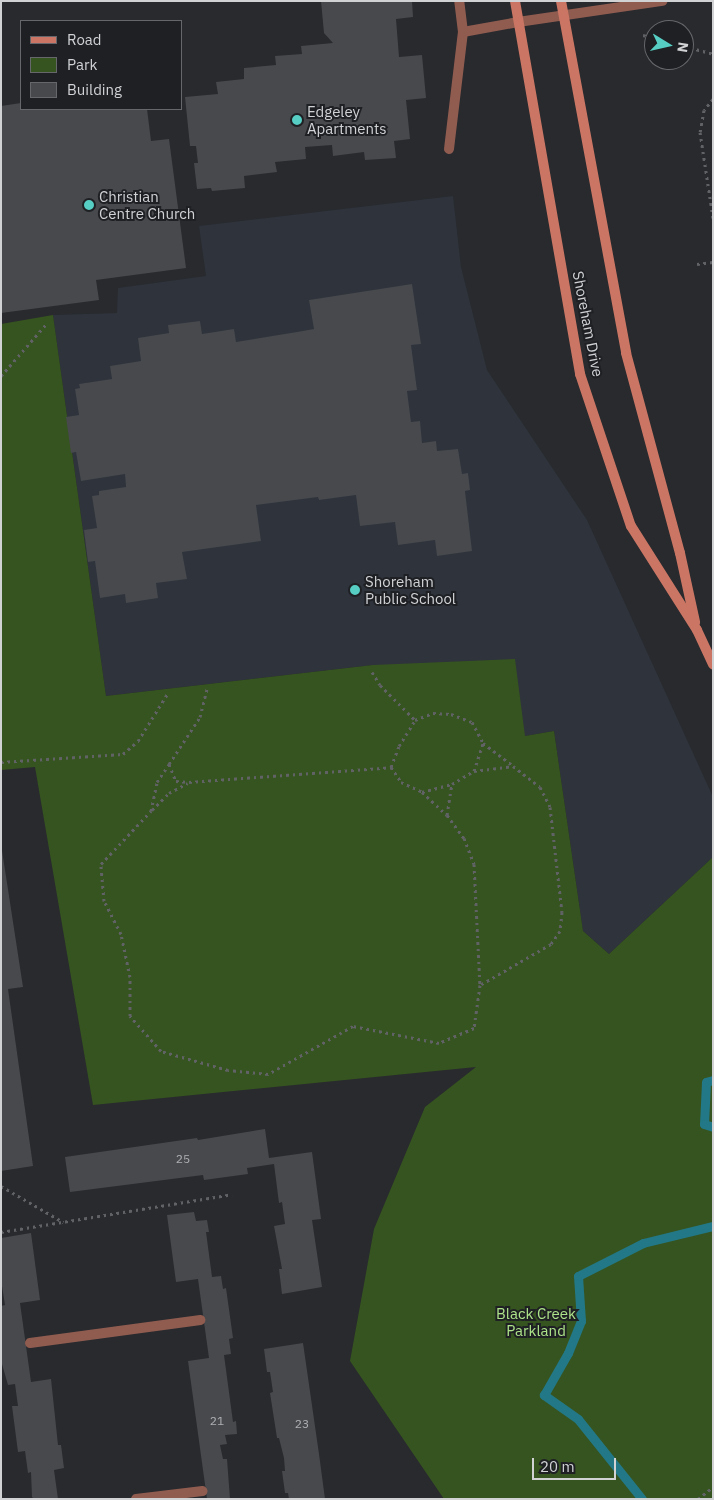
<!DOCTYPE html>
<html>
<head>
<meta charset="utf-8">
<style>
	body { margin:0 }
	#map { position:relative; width:714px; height:1500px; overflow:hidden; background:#282a2e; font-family:"IBM Plex Sans",sans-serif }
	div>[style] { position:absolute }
	.built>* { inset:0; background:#2e333c }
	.green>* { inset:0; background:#36541f }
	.stream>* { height:9px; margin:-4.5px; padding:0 4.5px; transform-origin:4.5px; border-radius:4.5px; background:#227886 }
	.building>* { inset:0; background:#47494d }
	.path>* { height:3px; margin-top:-1.5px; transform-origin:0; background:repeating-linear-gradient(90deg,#606265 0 2.5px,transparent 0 6.5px) }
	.lane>* { height:10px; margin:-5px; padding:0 5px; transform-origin:5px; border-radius:5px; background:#915c50 }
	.street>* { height:10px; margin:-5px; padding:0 5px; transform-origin:5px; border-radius:5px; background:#915c50 }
	.secondary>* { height:10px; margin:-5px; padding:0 5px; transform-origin:5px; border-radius:5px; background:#cb7664 }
	.dots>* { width:14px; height:14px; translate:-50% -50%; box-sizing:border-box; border:2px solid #1e2024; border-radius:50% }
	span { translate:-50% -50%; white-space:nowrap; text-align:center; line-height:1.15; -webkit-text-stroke:4px #1e2024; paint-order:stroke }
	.number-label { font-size:12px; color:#aeb0b2 }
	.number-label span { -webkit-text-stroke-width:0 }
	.poi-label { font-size:15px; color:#d0d2d4 }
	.left { translate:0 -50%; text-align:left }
	.street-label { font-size:15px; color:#d0d2d4 }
	.park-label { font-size:15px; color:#ade389 }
	.frame { position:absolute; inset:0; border:2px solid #d0d2d4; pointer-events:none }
	.legend { position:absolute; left:20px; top:20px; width:162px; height:90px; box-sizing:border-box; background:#1e2024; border:1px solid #65676a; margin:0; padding:6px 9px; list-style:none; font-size:15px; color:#d0d2d4 }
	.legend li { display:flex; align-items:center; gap:10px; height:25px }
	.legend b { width:25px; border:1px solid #65676a }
	.north { position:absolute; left:644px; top:20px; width:50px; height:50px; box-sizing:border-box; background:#1e2024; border:1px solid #65676a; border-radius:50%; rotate:99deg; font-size:14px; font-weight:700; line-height:20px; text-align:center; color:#d0d2d4 }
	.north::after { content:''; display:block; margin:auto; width:18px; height:22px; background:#56cec4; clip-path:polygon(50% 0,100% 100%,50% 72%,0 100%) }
	.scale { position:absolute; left:532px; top:1458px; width:84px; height:22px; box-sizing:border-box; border:2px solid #d0d2d4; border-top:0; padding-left:6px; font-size:15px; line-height:18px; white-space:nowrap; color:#d0d2d4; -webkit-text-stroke:4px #1e2024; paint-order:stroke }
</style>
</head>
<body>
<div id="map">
	<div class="built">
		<div style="clip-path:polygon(453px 196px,461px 267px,487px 370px,587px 520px,713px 797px,713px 857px,609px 954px,583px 931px,554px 731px,525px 736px,373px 665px,106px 696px,53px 315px,117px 313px,118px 288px,206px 276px,199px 226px)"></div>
	</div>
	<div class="green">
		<div style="clip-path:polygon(53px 315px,106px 696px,373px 665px,515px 659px,525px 736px,554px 731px,583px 931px,609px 954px,713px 857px,713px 1499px,444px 1499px,350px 1361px,374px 1229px,425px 1107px,476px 1067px,93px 1105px,35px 767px,1px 770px,1px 324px)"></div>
	</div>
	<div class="stream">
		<div style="left:713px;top:1080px;width:7px;rotate:164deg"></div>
		<div style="left:706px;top:1082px;width:42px;rotate:92.7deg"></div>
		<div style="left:704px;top:1124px;width:9px;rotate:18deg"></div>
		<div style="left:642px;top:1499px;width:102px;rotate:-128.7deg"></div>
		<div style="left:578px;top:1419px;width:42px;rotate:-144.8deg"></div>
		<div style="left:544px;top:1395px;width:48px;rotate:-60.3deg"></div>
		<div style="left:568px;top:1353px;width:35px;rotate:-68deg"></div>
		<div style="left:581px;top:1321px;width:45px;rotate:-93.8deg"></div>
		<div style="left:578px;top:1276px;width:73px;rotate:-26.9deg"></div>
		<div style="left:643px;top:1243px;width:72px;rotate:-13.7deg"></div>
	</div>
	<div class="building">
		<div style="clip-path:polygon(321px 1px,412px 1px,413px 17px,396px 19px,399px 57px,422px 55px,426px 98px,406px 100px,410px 139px,394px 141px,396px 158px,365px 160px,364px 152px,333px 156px,332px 145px,305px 147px,306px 159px,275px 162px,277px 172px,244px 176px,245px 188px,212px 191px,211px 188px,197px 189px,194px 163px,198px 163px,196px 146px,190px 146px,185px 97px,218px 94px,216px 82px,244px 79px,244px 68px,276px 65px,275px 56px,302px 54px,301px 46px,333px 43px,324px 33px)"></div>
		<div style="clip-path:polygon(21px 103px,21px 109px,147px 109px,151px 141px,169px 139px,186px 268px,96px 280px,99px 300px,1px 313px,1px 106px)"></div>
		<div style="clip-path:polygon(412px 284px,421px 344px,411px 345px,417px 390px,407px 391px,411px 422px,420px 421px,422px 443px,436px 441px,437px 451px,458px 449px,462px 474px,468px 473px,470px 490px,465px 491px,472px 551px,437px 556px,435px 540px,398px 545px,395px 522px,360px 526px,356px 495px,319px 500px,318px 497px,256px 505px,261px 541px,182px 552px,187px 579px,156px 583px,158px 598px,126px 603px,125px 594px,100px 598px,95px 561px,88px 562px,84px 530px,97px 528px,92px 496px,99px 495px,99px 491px,126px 487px,125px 474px,81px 481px,76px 452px,71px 453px,66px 417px,79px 415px,75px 389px,80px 388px,79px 384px,112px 379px,110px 366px,141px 361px,138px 338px,169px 333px,168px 325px,200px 321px,202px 334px,234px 329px,236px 342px,297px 332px,314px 329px,309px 300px)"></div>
		<div style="clip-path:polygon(1px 844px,23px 987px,8px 989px,33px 1166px,1px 1171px)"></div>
		<div style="clip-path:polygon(265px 1129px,269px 1158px,312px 1152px,321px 1219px,312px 1220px,322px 1287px,282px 1294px,279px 1269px,282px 1269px,274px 1226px,285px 1224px,282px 1202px,279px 1203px,274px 1164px,247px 1168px,248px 1174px,204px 1180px,203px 1175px,70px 1192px,65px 1157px,197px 1138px,198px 1140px)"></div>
		<div style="clip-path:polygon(194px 1212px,196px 1221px,207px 1220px,209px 1232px,206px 1232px,212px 1277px,221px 1276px,223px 1289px,226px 1288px,233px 1338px,229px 1339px,231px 1354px,224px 1355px,233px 1422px,236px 1421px,237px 1434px,225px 1435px,227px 1444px,220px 1445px,223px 1459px,227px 1459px,230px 1499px,207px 1499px,188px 1361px,209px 1358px,198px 1279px,176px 1282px,167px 1215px)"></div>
		<div style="clip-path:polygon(31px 1233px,40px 1300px,20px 1303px,31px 1382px,51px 1379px,58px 1445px,61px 1445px,64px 1468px,54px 1470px,58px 1499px,34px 1499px,32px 1497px,31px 1472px,28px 1473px,25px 1451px,18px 1452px,12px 1406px,18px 1406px,15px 1384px,8px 1385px,2px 1364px,1px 1306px,5px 1305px,1px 1280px,1px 1238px)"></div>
		<div style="clip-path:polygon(303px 1343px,319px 1454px,325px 1499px,289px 1499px,288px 1493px,285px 1493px,282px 1471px,285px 1471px,284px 1458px,279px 1438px,277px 1438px,270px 1393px,273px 1392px,270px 1372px,267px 1372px,264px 1349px)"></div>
	</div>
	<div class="path">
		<div style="left:643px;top:35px;width:11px;rotate:15deg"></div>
		<div style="left:684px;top:46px;width:30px;rotate:15deg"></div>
		<div style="left:713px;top:99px;width:14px;rotate:129deg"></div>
		<div style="left:704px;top:110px;width:22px;rotate:100deg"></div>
		<div style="left:700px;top:132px;width:87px;rotate:81.4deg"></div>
		<div style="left:697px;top:264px;width:16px;rotate:-7deg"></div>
		<div style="left:1px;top:376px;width:70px;rotate:-49deg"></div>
		<div style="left:372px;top:672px;width:15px;rotate:58deg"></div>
		<div style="left:380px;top:685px;width:49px;rotate:45deg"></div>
		<div style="left:1px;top:762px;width:122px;rotate:-3.8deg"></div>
		<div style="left:123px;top:754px;width:20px;rotate:-41deg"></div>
		<div style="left:138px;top:741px;width:57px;rotate:-58deg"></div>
		<div style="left:169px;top:764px;width:18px;rotate:68deg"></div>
		<div style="left:176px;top:781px;width:13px;rotate:4deg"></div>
		<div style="left:189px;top:782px;width:203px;rotate:-4.2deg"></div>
		<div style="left:391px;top:767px;width:18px;rotate:56deg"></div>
		<div style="left:401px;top:782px;width:23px;rotate:25deg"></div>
		<div style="left:422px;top:792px;width:31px;rotate:-15deg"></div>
		<div style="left:452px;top:784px;width:26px;rotate:-31deg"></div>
		<div style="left:474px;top:771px;width:39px;rotate:-7deg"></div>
		<div style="left:513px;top:766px;width:34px;rotate:38deg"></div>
		<div style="left:540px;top:787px;width:22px;rotate:63deg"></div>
		<div style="left:550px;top:807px;width:106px;rotate:83.5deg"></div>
		<div style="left:562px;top:912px;width:19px;rotate:96deg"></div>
		<div style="left:560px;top:931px;width:16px;rotate:125deg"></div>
		<div style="left:551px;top:944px;width:82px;rotate:150deg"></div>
		<div style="left:480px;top:985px;width:43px;rotate:97.9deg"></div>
		<div style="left:474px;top:1028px;width:38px;rotate:157deg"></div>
		<div style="left:439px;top:1043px;width:88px;rotate:-168.8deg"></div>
		<div style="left:353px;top:1026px;width:98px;rotate:150.5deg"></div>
		<div style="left:268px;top:1074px;width:40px;rotate:-174.3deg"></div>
		<div style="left:228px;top:1070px;width:70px;rotate:-164.2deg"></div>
		<div style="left:161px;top:1051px;width:47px;rotate:-131.5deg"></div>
		<div style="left:130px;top:1016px;width:39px;rotate:-90deg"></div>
		<div style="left:130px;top:977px;width:44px;rotate:-101.8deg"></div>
		<div style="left:121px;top:934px;width:37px;rotate:-117deg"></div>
		<div style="left:104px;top:901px;width:37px;rotate:-95deg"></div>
		<div style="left:101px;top:864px;width:73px;rotate:-46.7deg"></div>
		<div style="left:151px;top:811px;width:30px;rotate:-78deg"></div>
		<div style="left:157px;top:782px;width:22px;rotate:-56deg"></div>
		<div style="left:169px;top:764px;width:56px;rotate:-56.6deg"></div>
		<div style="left:200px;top:717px;width:32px;rotate:-76deg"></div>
		<div style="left:391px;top:767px;width:22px;rotate:-69deg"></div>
		<div style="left:399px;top:746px;width:31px;rotate:-58deg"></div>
		<div style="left:415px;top:720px;width:19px;rotate:-21deg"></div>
		<div style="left:433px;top:713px;width:18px;rotate:3deg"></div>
		<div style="left:451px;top:714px;width:22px;rotate:21deg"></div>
		<div style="left:472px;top:722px;width:24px;rotate:62deg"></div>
		<div style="left:483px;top:743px;width:38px;rotate:37deg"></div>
		<div style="left:474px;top:771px;width:29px;rotate:-72deg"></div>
		<div style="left:422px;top:792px;width:34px;rotate:43deg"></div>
		<div style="left:447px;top:815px;width:29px;rotate:54deg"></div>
		<div style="left:464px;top:838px;width:28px;rotate:69deg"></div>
		<div style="left:474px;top:864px;width:121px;rotate:87.2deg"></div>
		<div style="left:152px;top:810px;width:24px;rotate:-45deg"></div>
		<div style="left:169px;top:793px;width:21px;rotate:-28deg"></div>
		<div style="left:447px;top:815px;width:31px;rotate:-81deg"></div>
		<div style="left:1px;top:1186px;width:72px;rotate:30.1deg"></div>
		<div style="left:1px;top:1232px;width:234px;rotate:-9.3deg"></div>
		<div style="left:698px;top:1499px;width:19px;rotate:-39deg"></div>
	</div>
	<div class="lane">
		<div style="left:463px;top:32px;width:56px;rotate:-10.3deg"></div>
		<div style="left:449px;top:149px;width:118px;rotate:-83.2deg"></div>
		<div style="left:463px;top:32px;width:31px;rotate:-97deg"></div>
		<div style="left:30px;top:1343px;width:172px;rotate:-7.7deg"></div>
		<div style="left:136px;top:1499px;width:67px;rotate:-6.8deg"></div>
	</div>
	<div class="street">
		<div style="left:518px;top:22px;width:146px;rotate:-8.3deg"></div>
	</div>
	<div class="secondary">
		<div style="left:515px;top:1px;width:379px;rotate:80.1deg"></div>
		<div style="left:580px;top:374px;width:160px;rotate:71.5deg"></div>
		<div style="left:631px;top:526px;width:123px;rotate:57.6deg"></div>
		<div style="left:697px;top:630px;width:38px;rotate:65deg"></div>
		<div style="left:561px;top:1px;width:358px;rotate:79.5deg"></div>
		<div style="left:626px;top:353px;width:207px;rotate:74.9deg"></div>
		<div style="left:680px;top:553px;width:71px;rotate:77.7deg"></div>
	</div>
	<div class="dots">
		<div style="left:297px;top:120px;background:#56cec4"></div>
		<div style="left:89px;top:205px;background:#56cec4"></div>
		<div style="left:355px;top:590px;background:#56cec4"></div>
	</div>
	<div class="number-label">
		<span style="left:183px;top:1159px">25</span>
		<span style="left:217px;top:1421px">21</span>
		<span style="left:302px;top:1424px">23</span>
	</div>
	<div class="poi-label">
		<span class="left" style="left:307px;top:120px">Edgeley<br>Apartments</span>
		<span class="left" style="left:99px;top:205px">Christian<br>Centre Church</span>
		<span class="left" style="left:365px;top:590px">Shoreham<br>Public School</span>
	</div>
	<div class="street-label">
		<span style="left:588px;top:324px;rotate:79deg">Shoreham Drive</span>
	</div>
	<div class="park-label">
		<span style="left:536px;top:1322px">Black Creek<br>Parkland</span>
	</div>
	<div class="frame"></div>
	<ul class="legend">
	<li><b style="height:6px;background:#cb7664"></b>Road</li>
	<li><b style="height:14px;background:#36541f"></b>Park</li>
	<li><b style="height:14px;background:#47494d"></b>Building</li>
	</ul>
	<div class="north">N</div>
	<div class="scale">20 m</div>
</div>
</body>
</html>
